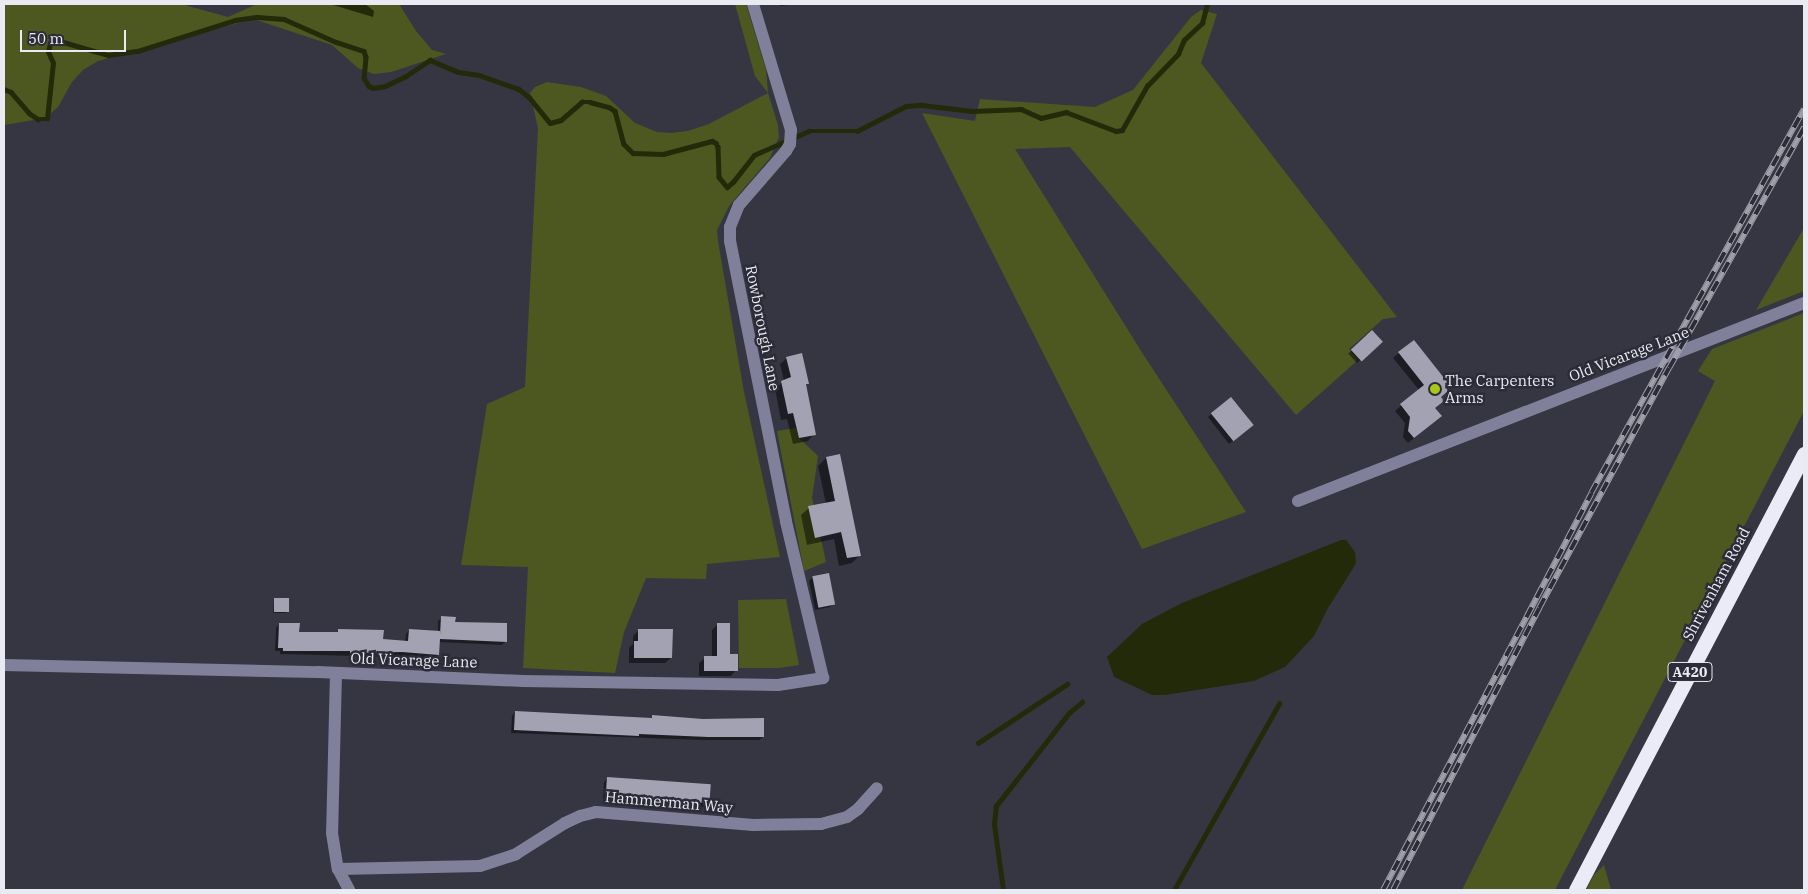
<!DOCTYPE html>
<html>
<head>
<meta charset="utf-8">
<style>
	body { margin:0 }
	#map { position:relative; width:1808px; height:894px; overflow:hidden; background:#363643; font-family:"IBM Plex Serif",serif }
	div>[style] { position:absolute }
	.green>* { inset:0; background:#4c5820 }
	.water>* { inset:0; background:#232a09 }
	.shadow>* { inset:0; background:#0007; transform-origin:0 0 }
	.stream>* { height:4.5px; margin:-2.25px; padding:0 2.25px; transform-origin:2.25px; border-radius:2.25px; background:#232a09 }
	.building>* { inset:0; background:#a2a2b2; transform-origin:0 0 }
	.minor>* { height:12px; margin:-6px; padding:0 6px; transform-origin:6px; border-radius:6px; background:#81809a }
	.highway>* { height:15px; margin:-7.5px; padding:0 7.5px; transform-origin:7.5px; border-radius:7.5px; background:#ebebf8 }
	.rail>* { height:5.5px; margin-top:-2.75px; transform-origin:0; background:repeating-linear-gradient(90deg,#2c2c38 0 11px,#9f9faa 0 22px); box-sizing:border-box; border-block:1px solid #9f9faa }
	.dots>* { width:14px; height:14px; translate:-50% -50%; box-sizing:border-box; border:2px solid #2c2c38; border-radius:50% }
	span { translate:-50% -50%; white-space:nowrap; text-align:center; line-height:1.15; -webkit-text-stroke:5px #2c2c38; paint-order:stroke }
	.shield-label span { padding:1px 4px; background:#2c2c38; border:1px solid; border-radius:4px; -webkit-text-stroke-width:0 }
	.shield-label { font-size:14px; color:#eaeaf3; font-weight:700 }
	.street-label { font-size:15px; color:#eaeaf3 }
	.poi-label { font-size:15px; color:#eaeaf3 }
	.left { translate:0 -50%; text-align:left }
	.frame { position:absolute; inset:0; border:5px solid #eaeaf3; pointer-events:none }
	.scale { position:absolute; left:20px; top:30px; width:106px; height:22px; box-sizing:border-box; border:2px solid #eaeaf3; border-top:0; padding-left:6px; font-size:15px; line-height:18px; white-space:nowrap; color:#eaeaf3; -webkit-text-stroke:4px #2c2c38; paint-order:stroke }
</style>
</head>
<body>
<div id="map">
	<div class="green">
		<div style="clip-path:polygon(4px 4px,181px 4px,228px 17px,257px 4px,399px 4px,416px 31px,432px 50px,446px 54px,391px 72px,374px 74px,358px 68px,332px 45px,253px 19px,98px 61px,83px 70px,72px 82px,58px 107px,45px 118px,4px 125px)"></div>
		<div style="clip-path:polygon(735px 4px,746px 4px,766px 70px,768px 93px,778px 125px,779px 137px,770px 158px,729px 206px,717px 230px,718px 241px,744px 392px,780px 557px,707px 564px,706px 579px,646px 578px,624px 632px,615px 673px,523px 668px,528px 567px,461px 565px,487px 404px,525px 387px,538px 128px,530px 93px,535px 87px,547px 82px,581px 87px,606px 96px,635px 123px,657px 132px,671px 133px,688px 131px,709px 124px,768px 93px,755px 76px)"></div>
		<div style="clip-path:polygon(1201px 10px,1217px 14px,1201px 63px,1397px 317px,1383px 319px,1349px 349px,1358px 360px,1296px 415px,1070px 147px,1015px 149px,1143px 354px,1246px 512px,1142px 549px,922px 113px,975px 121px,980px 99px,1095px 107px,1133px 90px,1191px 17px)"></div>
		<div style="clip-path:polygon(1804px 228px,1804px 291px,1756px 310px)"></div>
		<div style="clip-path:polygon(1804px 313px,1804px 411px,1555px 890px,1462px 890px,1715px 381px,1698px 371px,1712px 349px)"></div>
		<div style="clip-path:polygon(796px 428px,799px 438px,818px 456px,812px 498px,826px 562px,804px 571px,777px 431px)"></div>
		<div style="clip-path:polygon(786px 599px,799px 665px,779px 668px,739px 668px,738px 600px)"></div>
		<div style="clip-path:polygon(1604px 865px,1611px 890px,1586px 890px,1594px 875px)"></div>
	</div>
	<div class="water">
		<div style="clip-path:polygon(330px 4px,365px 4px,374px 11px,373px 17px)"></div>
		<div style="clip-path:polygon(1341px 540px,1346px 540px,1355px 552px,1356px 563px,1352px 570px,1328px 608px,1314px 636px,1285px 667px,1254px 681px,1165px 695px,1152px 695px,1114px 677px,1107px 657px,1142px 624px,1182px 603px)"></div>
	</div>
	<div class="shadow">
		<div style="clip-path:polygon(779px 4px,797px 4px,780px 6px)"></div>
		<div style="left:1372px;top:332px;width:13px;height:32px;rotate:48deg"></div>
		<div style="clip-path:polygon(1399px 353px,1443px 386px,1440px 397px,1443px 401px,1434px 409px,1440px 416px,1408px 443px,1403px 437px,1405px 423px,1395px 411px,1419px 390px,1393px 358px)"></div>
		<div style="clip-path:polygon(787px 358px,808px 383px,805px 386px,814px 434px,808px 441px,793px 444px,787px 419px,781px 420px,775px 389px,784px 381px,780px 364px)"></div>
		<div style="clip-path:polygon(1231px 398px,1248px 429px,1229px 444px,1208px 417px)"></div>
		<div style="clip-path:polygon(839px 455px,860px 555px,852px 563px,839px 566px,834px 539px,807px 545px,801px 515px,809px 508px,826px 504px,818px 466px,826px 458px)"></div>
		<div style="clip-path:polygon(813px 577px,834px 603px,830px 607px,815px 610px,809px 581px)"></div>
		<div style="clip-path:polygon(274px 599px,287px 612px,286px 613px,273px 613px)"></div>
		<div style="clip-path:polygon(442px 617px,506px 641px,502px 645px,439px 642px,438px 655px,434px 658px,280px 654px,280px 651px,275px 651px,276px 628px,279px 624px,298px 633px,336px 634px,339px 630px,382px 640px,405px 642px,406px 634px,409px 630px,438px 632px,438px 621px)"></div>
		<div style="clip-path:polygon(718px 624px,736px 670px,731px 676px,699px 676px,699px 663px,705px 658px,712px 658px,712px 630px)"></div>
		<div style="clip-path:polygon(639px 630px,671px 658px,665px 663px,629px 663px,629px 648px,633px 644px,633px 636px)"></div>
		<div style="clip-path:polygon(515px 712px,650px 719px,653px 716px,763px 737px,759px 740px,703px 740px,511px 733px,512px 716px)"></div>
		<div style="clip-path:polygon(608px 778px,709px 803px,705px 807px,603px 799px,604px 782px)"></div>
	</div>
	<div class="stream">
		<div style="left:4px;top:89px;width:8px;rotate:23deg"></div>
		<div style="left:11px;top:92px;width:28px;rotate:49deg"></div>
		<div style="left:29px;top:113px;width:11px;rotate:34deg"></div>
		<div style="left:38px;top:119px;width:9px"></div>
		<div style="left:47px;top:119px;width:56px;rotate:-83.9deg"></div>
		<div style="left:53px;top:63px;width:12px;rotate:-114deg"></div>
		<div style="left:48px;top:52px;width:9px;rotate:-77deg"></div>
		<div style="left:50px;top:43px;width:3px;rotate:-18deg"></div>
		<div style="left:53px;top:42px;width:7px;rotate:-8deg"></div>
		<div style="left:60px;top:41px;width:50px;rotate:16.3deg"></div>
		<div style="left:108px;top:55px;width:30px;rotate:-8deg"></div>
		<div style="left:138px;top:51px;width:102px;rotate:-17.7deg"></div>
		<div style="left:235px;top:20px;width:22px;rotate:-8deg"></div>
		<div style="left:257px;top:17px;width:27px;rotate:4deg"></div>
		<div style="left:284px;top:19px;width:57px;rotate:23.9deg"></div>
		<div style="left:336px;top:42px;width:29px;rotate:18deg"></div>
		<div style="left:364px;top:51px;width:6px;rotate:72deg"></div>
		<div style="left:366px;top:57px;width:21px;rotate:95deg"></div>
		<div style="left:364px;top:78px;width:9px;rotate:58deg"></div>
		<div style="left:369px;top:86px;width:4px;rotate:27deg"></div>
		<div style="left:373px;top:88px;width:12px;rotate:-9deg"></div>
		<div style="left:385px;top:86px;width:23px;rotate:-25deg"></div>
		<div style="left:406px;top:76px;width:29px;rotate:-34deg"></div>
		<div style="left:430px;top:60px;width:30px;rotate:23deg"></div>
		<div style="left:458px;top:72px;width:21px;rotate:8deg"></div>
		<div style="left:479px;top:75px;width:42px;rotate:19.3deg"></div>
		<div style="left:519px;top:89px;width:13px;rotate:39deg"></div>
		<div style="left:529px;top:97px;width:33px;rotate:51deg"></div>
		<div style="left:550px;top:123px;width:11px;rotate:-15deg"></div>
		<div style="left:561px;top:120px;width:28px;rotate:-41deg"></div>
		<div style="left:582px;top:102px;width:8px"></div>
		<div style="left:590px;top:102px;width:20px;rotate:15deg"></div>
		<div style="left:609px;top:107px;width:7px;rotate:34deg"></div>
		<div style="left:615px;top:111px;width:34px;rotate:75deg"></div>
		<div style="left:624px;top:144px;width:13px;rotate:45deg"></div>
		<div style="left:633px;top:153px;width:30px;rotate:2deg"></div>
		<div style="left:663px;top:154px;width:51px;rotate:-14.9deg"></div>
		<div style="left:712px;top:141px;width:4px;rotate:27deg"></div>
		<div style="left:716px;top:143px;width:4px;rotate:63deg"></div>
		<div style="left:718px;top:147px;width:30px;rotate:88deg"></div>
		<div style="left:719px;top:177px;width:13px;rotate:51deg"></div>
		<div style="left:727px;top:187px;width:8px;rotate:-40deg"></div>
		<div style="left:733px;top:182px;width:34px;rotate:-52deg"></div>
		<div style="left:754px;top:155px;width:60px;rotate:-23.6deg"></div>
		<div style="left:809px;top:131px;width:48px"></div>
		<div style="left:857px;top:131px;width:55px;rotate:-27deg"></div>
		<div style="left:906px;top:106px;width:16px;rotate:-4deg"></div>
		<div style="left:922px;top:105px;width:50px;rotate:6.8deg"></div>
		<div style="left:972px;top:111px;width:49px;rotate:-2.3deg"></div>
		<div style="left:1021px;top:109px;width:22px;rotate:24deg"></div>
		<div style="left:1041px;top:118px;width:26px;rotate:-13deg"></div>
		<div style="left:1066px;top:112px;width:53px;rotate:20.8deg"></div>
		<div style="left:1116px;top:131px;width:6px;rotate:-9deg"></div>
		<div style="left:1122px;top:130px;width:51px;rotate:-60.4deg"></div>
		<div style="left:1147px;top:86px;width:45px;rotate:-45.9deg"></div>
		<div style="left:1178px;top:54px;width:15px;rotate:-67deg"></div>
		<div style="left:1184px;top:40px;width:25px;rotate:-43deg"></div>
		<div style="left:1202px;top:23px;width:20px;rotate:-75deg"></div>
		<div style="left:978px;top:743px;width:107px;rotate:-33.5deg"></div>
		<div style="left:1003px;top:890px;width:67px;rotate:-97.8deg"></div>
		<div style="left:994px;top:824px;width:18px;rotate:-84deg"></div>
		<div style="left:996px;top:806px;width:118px;rotate:-51.9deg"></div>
		<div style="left:1069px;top:713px;width:17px;rotate:-40deg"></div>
		<div style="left:1174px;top:890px;width:214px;rotate:-60.6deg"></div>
	</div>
	<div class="building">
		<div style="left:1372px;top:330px;width:16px;height:29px;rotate:47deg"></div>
		<div style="clip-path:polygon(1414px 340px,1448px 383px,1445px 386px,1448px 391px,1441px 397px,1444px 401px,1435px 408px,1442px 416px,1414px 438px,1408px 431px,1410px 417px,1400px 404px,1424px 385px,1398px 352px)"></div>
		<div style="clip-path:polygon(802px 353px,809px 384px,806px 384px,816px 435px,799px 438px,793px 413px,788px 414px,781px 381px,791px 377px,786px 357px)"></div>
		<div style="left:1231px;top:397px;width:36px;height:26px;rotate:51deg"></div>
		<div style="clip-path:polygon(840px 454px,861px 556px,847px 558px,841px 532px,815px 538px,808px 506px,835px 501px,826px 457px)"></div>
		<div style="left:829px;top:573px;width:32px;height:17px;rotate:79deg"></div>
		<div style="left:274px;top:598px;width:15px;height:14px"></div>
		<div style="clip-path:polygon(441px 616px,456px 617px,455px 622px,507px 623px,507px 642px,440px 639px,439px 655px,402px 652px,350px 653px,350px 651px,283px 651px,283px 648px,278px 648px,279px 623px,300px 623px,299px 632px,338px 632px,338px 629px,384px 630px,383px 639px,408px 641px,409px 629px,440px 631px,440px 635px)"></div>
		<div style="clip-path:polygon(717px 623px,730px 623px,730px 654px,738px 654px,738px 671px,704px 671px,704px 656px,717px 656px)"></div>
		<div style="clip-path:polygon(638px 629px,673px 629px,672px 658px,634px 658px,634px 641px,638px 641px)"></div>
		<div style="clip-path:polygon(515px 711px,652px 718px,652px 715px,703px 719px,764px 718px,764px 737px,708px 737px,639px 734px,639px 736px,514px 730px)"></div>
		<div style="left:607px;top:777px;width:104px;height:19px;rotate:4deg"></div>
	</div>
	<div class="minor">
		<div style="left:1298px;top:501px;width:543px;rotate:-21.37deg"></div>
		<div style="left:4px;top:665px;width:314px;rotate:1.3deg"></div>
		<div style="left:318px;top:672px;width:205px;rotate:2.5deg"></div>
		<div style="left:523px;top:681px;width:255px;rotate:0.9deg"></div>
		<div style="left:778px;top:685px;width:46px;rotate:-8.8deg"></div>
		<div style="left:823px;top:678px;width:161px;rotate:-103.3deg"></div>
		<div style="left:786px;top:521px;width:286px;rotate:-101.3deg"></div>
		<div style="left:730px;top:241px;width:14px;rotate:-90deg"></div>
		<div style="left:730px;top:227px;width:24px;rotate:-68deg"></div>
		<div style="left:739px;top:205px;width:72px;rotate:-49deg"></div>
		<div style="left:786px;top:151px;width:8px;rotate:-60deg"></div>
		<div style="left:790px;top:144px;width:14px;rotate:-86deg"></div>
		<div style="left:791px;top:130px;width:132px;rotate:-106.8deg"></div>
		<div style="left:336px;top:673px;width:160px;rotate:91.4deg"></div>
		<div style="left:332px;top:833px;width:36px;rotate:81deg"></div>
		<div style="left:338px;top:869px;width:24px;rotate:62deg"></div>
		<div style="left:338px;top:869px;width:142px;rotate:-1.2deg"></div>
		<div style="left:480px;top:866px;width:38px;rotate:-18deg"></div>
		<div style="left:516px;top:854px;width:58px;rotate:-32.3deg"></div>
		<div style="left:565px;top:823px;width:17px;rotate:-25deg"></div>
		<div style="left:580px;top:816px;width:16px;rotate:-14deg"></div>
		<div style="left:596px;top:812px;width:158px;rotate:4.7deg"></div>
		<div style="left:753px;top:825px;width:68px;rotate:-0.8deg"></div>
		<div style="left:821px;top:824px;width:27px;rotate:-15deg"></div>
		<div style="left:847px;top:817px;width:14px;rotate:-36deg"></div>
		<div style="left:858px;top:809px;width:28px;rotate:-48deg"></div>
	</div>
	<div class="highway">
		<div style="left:1576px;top:890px;width:492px;rotate:-62.4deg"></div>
	</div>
	<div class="rail">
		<div style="left:1383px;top:890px;width:448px;rotate:-62.3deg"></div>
		<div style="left:1591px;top:493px;width:439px;rotate:-61deg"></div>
		<div style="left:1393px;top:890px;width:318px;rotate:-62.6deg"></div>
		<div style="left:1539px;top:608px;width:273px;rotate:-61.6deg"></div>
		<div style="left:1669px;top:368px;width:276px;rotate:-60.7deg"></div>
	</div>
	<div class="dots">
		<div style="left:1435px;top:389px;background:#a9c71b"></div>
	</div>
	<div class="shield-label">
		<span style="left:1690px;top:672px">A420</span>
	</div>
	<div class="street-label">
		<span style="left:763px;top:328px;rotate:79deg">Rowborough Lane</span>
		<span style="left:1629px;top:354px;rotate:-21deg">Old Vicarage Lane</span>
		<span style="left:1716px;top:584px;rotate:-62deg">Shrivenham Road</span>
		<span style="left:414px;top:660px;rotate:2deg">Old Vicarage Lane</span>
		<span style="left:669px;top:802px;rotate:5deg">Hammerman Way</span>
	</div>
	<div class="poi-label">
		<span class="left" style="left:1445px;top:389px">The Carpenters<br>Arms</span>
	</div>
	<div class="frame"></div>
	<div class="scale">50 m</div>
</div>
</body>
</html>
